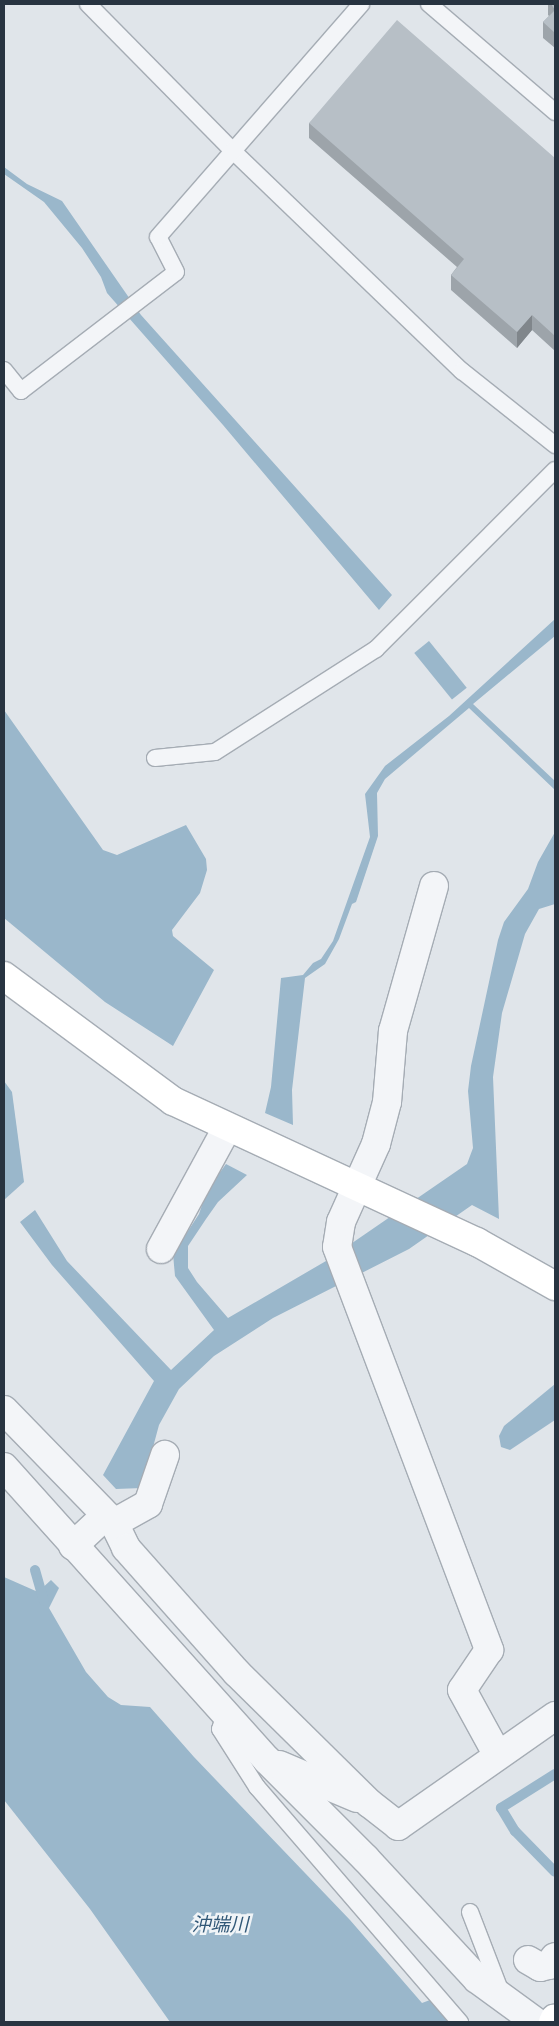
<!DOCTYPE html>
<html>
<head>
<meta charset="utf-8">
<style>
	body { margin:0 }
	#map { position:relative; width:559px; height:2026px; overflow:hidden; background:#e0e5ea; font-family:Ubuntu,"Noto Sans JP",sans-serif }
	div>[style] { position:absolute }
	.water>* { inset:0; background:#9ab7cb; transform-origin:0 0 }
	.stream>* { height:10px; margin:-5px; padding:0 5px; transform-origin:5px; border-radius:5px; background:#9ab7cb }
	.roads { filter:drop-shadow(1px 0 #a5acb4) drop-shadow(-1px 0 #a5acb4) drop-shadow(0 1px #a5acb4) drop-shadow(0 -1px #a5acb4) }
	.lane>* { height:16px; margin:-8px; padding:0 8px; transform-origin:8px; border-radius:8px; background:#f3f5f8 }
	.street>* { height:28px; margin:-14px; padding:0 14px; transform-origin:14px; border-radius:14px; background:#f3f5f8 }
	.secondary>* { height:28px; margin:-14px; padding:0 14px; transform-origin:14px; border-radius:14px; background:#fff }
	.wall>* { inset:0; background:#9da4aa }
	.shaded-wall>* { inset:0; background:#80868b }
	.building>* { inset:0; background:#b7bfc6 }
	span { translate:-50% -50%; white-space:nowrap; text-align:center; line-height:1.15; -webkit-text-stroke:5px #f0f4f7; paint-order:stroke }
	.water-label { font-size:19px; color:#315877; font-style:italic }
	.frame { position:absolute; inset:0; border:5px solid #283441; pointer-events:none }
</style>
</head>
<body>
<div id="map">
	<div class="water">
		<div style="clip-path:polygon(4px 167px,27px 184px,62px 201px,141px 315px,392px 595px,379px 610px,223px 425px,107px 293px,101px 277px,82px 248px,44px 202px,4px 174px)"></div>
		<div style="clip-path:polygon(555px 619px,555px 636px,473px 704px,555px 781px,555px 790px,469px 708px,385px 779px,377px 793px,378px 836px,356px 902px,352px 904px,339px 939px,325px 964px,305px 978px,292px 1090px,293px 1125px,265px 1113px,271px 1087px,281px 978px,303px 975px,313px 963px,321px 959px,333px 941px,370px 837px,365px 794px,385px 766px,449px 716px)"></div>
		<div style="left:429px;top:641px;width:60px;height:19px;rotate:51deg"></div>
		<div style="clip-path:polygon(4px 710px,103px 850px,117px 855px,186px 825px,206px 859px,207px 870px,200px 893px,172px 930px,173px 936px,214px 970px,173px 1046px,105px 1002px,4px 918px)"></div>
		<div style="clip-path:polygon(555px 832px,555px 904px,539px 909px,525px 934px,502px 1013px,493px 1077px,499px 1219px,472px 1205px,409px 1249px,273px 1318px,214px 1356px,179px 1389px,159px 1425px,142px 1488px,116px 1489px,103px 1475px,154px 1381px,52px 1265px,20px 1222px,35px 1210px,67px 1261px,171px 1370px,214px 1330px,175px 1276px,173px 1254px,199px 1214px,207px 1190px,226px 1164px,247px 1175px,218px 1202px,206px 1219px,188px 1246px,188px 1268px,197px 1282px,228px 1318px,326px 1261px,467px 1164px,473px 1148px,468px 1091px,471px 1066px,498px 940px,504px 922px,528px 889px,538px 862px)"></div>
		<div style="clip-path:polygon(4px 1081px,12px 1092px,24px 1182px,4px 1200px)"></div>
		<div style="clip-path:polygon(555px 1384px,555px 1420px,510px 1450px,501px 1447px,499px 1436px,504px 1426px)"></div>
		<div style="clip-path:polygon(4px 1577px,38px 1592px,51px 1580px,59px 1588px,49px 1608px,86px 1672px,108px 1697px,121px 1705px,150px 1707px,194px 1757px,350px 1920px,422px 2003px,430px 2000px,451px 2022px,170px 2022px,90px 1909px,4px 1800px)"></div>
	</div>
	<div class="stream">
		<div style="left:35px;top:1570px;width:32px;rotate:74deg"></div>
		<div style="left:555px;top:1774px;width:64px;rotate:147.8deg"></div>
		<div style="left:501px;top:1808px;width:27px;rotate:59deg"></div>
		<div style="left:515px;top:1831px;width:57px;rotate:45.7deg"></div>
	</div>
	<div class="roads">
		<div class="lane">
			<div style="left:88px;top:4px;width:206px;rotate:45.4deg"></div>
			<div style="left:233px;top:151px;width:318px;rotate:43.9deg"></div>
			<div style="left:462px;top:371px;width:119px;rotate:38.5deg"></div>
			<div style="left:429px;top:4px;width:166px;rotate:40.6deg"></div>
			<div style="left:4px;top:370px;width:27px;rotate:51deg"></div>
			<div style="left:21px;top:391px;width:195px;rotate:-37.5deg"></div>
			<div style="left:176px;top:272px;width:39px;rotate:-117deg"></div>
			<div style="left:158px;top:237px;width:309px;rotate:-48.9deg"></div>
			<div style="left:155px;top:758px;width:60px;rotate:-5.7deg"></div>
			<div style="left:215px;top:752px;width:191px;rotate:-32.6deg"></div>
			<div style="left:376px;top:649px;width:253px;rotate:-45deg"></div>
			<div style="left:225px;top:1714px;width:16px;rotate:108deg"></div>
			<div style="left:220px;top:1729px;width:69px;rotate:57.5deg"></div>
			<div style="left:257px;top:1787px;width:311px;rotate:49.2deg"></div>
			<div style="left:470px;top:1912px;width:89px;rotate:68.9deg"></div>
		</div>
		<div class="street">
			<div style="left:434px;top:886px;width:151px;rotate:105.8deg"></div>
			<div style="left:393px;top:1031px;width:71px;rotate:94.8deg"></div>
			<div style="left:387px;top:1102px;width:43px;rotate:104.7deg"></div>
			<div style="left:376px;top:1144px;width:85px;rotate:114.2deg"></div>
			<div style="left:341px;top:1222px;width:25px;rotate:99deg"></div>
			<div style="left:337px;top:1247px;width:431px;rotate:69.3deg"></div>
			<div style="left:489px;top:1650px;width:48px;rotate:124deg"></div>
			<div style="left:462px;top:1690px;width:73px;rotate:61.3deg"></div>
			<div style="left:161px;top:1249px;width:138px;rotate:-61.4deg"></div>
			<div style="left:4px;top:1410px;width:158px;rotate:45.8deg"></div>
			<div style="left:114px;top:1523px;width:28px;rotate:64deg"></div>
			<div style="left:126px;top:1548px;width:166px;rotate:48.4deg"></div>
			<div style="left:236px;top:1672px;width:187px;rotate:44.6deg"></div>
			<div style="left:369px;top:1803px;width:37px;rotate:38deg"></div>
			<div style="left:398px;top:1826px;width:192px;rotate:-35deg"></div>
			<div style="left:4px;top:1467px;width:394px;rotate:48.1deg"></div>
			<div style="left:267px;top:1760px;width:140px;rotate:45deg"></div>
			<div style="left:366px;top:1859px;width:163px;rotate:47.2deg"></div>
			<div style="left:477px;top:1979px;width:73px;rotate:36.1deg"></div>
			<div style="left:114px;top:1523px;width:39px;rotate:-29deg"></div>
			<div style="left:148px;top:1504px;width:52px;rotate:-70.9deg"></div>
			<div style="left:73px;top:1546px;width:45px;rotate:-43.2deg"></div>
			<div style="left:279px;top:1765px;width:85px;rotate:22.9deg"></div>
			<div style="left:528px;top:1960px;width:14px;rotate:30deg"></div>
			<div style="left:540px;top:1967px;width:9px;rotate:-13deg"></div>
			<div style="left:549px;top:1965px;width:10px;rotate:-53deg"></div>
		</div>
		<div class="secondary">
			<div style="left:4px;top:976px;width:210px;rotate:36.5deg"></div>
			<div style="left:173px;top:1101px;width:335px;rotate:24.9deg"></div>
			<div style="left:477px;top:1242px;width:90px;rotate:29.4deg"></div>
			<div style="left:553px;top:2022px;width:4px;rotate:-63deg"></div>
		</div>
	</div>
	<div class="wall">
		<div style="clip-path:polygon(548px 4px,555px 4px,555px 48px,543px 38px,543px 22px,549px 16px,548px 15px)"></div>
		<div style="clip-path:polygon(309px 123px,555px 158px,555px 351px,532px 330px,517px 348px,451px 290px,451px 275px,457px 267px,309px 138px)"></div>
	</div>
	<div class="shaded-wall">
		<div style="clip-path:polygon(532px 315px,532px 330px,517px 348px,517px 332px)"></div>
	</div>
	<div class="building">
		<div style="clip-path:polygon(551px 4px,555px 4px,555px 33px,543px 22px,555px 10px)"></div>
		<div style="clip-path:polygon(397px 20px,555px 158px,555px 336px,532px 315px,517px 332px,451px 275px,464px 259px,309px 123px)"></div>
	</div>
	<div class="water-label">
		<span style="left:220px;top:1925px">沖端川</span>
	</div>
	<div class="frame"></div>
</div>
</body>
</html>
